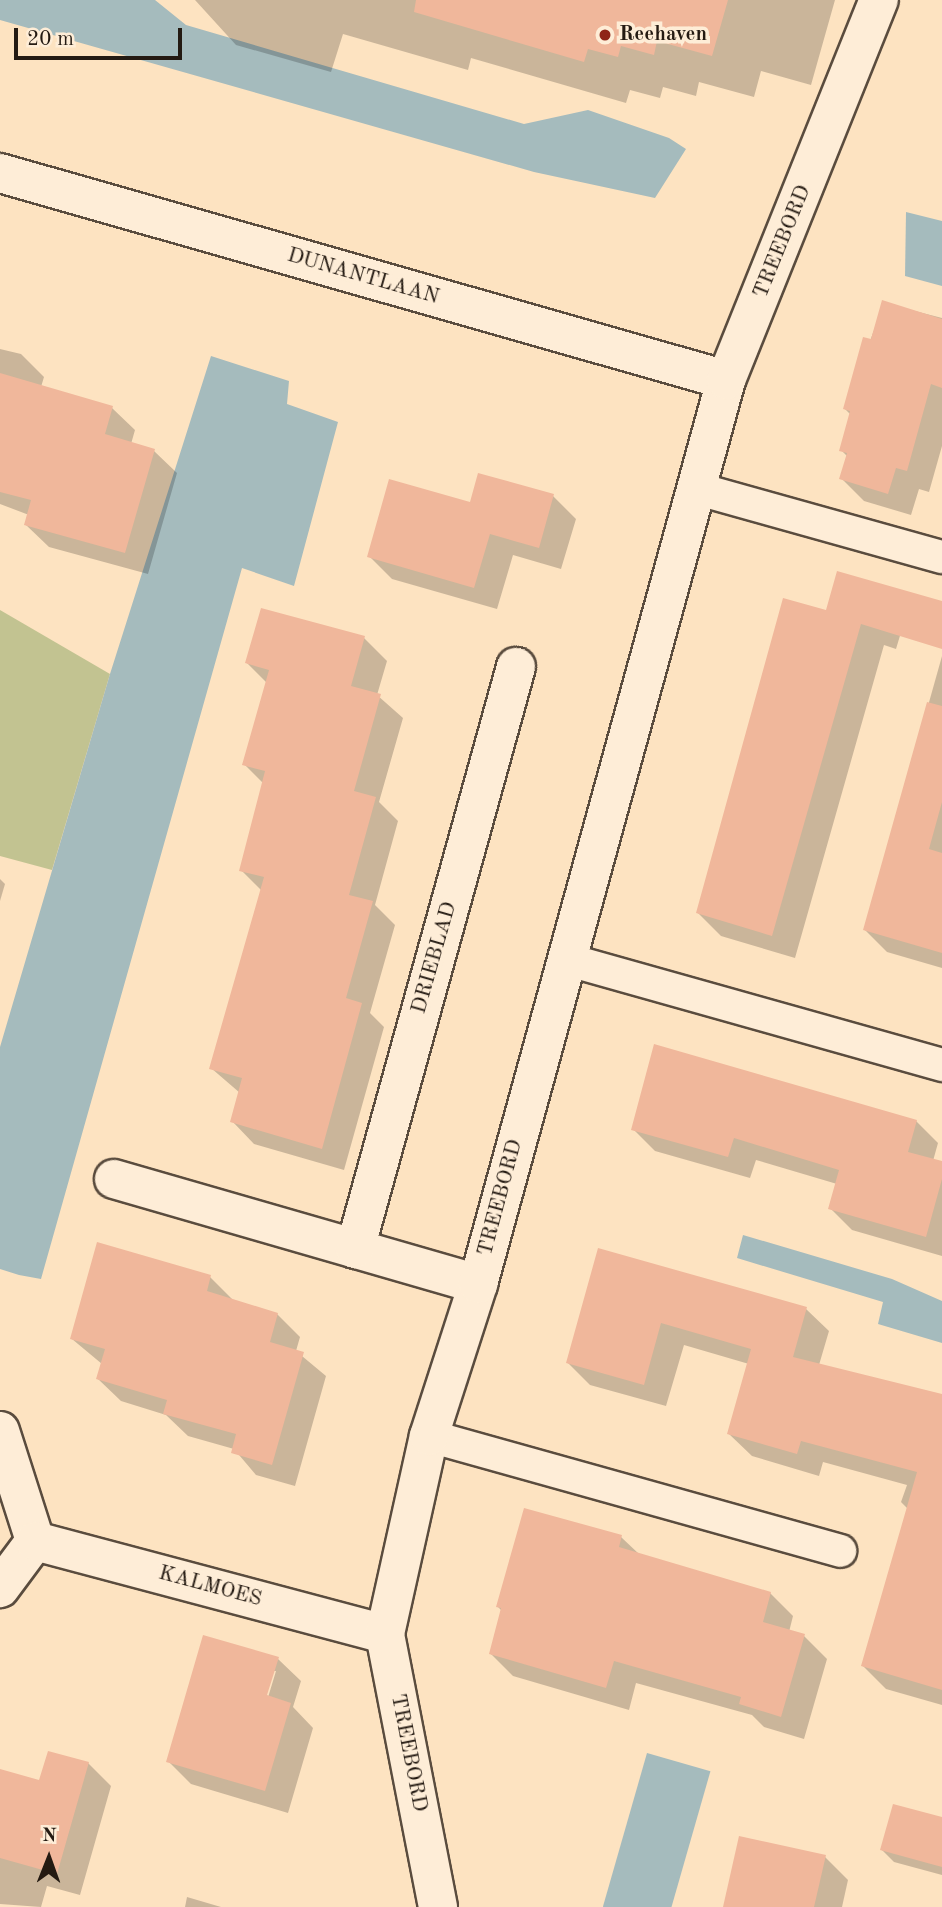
<!DOCTYPE html>
<html>
<head>
<meta charset="utf-8">
<style>
	body { margin:0 }
	#map { position:relative; width:942px; height:1907px; overflow:hidden; background:#fde3c1; font-family:"Old Standard TT",serif }
	div>[style] { position:absolute }
	.green>* { inset:0; background:#c2c391 }
	.water>* { inset:0; background:#a5bbbd; transform-origin:0 0 }
	.shadow>* { inset:0; background:#0003 }
	.building>* { inset:0; background:#f0b79b }
	.roads { filter:drop-shadow(2px 0 #5a4c3e) drop-shadow(-2px 0 #5a4c3e) drop-shadow(0 2px #5a4c3e) drop-shadow(0 -2px #5a4c3e) }
	.lane>* { height:32px; margin:-16px; padding:0 16px; transform-origin:16px; border-radius:16px; background:#feedd7 }
	.street>* { height:38px; margin:-19px; padding:0 19px; transform-origin:19px; border-radius:19px; background:#feedd7 }
	.secondary>* { height:38px; margin:-19px; padding:0 19px; transform-origin:19px; border-radius:19px; background:#feedd7 }
	.dots>* { width:19px; height:19px; translate:-50% -50%; box-sizing:border-box; border:4px solid #feedd7; border-radius:50% }
	span { translate:-50% -50%; white-space:nowrap; text-align:center; line-height:1.15; -webkit-text-stroke:7px #feedd7; paint-order:stroke }
	.poi-label { font-size:21px; color:#241a12; font-weight:700 }
	.left { translate:0 -50%; text-align:left }
	.street-label { font-size:21px; color:#241a12 }
	.north { position:absolute; left:14px; top:1823px; width:70px; height:70px; -webkit-text-stroke:5px #feedd7; paint-order:stroke; rotate:1deg; font-size:19px; font-weight:700; line-height:28px; text-align:center; color:#241a12 }
	.north::after { content:''; display:block; margin:auto; width:24px; height:32px; background:#241a12; clip-path:polygon(50% 0,100% 100%,50% 72%,0 100%) }
	.scale { position:absolute; left:14px; top:28px; width:168px; height:32px; box-sizing:border-box; border:4px solid #241a12; border-top:0; padding-left:9px; font-size:21px; line-height:24px; white-space:nowrap; color:#241a12; -webkit-text-stroke:5px #feedd7; paint-order:stroke }
</style>
</head>
<body>
<div id="map">
	<div class="green">
		<div style="clip-path:polygon(0 610px,110px 674px,52px 870px,0 856px)"></div>
	</div>
	<div class="water">
		<div style="clip-path:polygon(0 0,155px 0,186px 25px,524px 124px,588px 110px,669px 138px,686px 149px,655px 198px,534px 172px,0 20px)"></div>
		<div style="clip-path:polygon(906px 212px,942px 221px,942px 286px,905px 276px)"></div>
		<div style="clip-path:polygon(211px 356px,289px 381px,287px 404px,338px 422px,294px 586px,242px 568px,41px 1279px,19px 1275px,0 1269px,0 1047px,110px 674px)"></div>
		<div style="clip-path:polygon(743px 1235px,892px 1279px,942px 1301px,942px 1343px,878px 1324px,883px 1302px,737px 1258px)"></div>
		<div style="left:647px;top:1753px;width:66px;height:160px;rotate:16deg"></div>
	</div>
	<div class="shadow">
		<div style="clip-path:polygon(195px 0,835px 0,811px 85px,761px 71px,754px 97px,699px 82px,696px 96px,663px 87px,660px 98px,630px 90px,626px 103px,471px 58px,468px 70px,343px 34px,331px 72px,236px 45px)"></div>
		<div style="clip-path:polygon(884px 303px,942px 318px,942px 446px,929px 492px,919px 489px,911px 515px,864px 501px,841px 478px,847px 456px,841px 450px,851px 415px,845px 409px)"></div>
		<div style="clip-path:polygon(0 349px,21px 354px,44px 377px,41px 387px,112px 408px,135px 430px,131px 444px,154px 451px,177px 473px,148px 574px,49px 547px,26px 525px,29px 515px,0 504px)"></div>
		<div style="clip-path:polygon(553px 496px,576px 519px,561px 569px,513px 555px,497px 609px,392px 579px,369px 556px,471px 505px)"></div>
		<div style="clip-path:polygon(908px 609px,896px 649px,884px 645px,795px 958px,721px 936px,698px 913px,827px 612px)"></div>
		<div style="clip-path:polygon(364px 638px,387px 661px,377px 695px,403px 718px,379px 802px,398px 821px,375px 905px,395px 925px,370px 1013px,384px 1027px,344px 1170px,254px 1144px,232px 1121px,240px 1093px,211px 1068px,262px 891px,241px 870px,264px 784px,244px 764px,267px 683px,247px 663px)"></div>
		<div style="clip-path:polygon(942px 656px,942px 968px,887px 952px,865px 930px)"></div>
		<div style="clip-path:polygon(0 879px,5px 884px,0 901px)"></div>
		<div style="clip-path:polygon(916px 1121px,938px 1143px,933px 1161px,942px 1163px,942px 1256px,852px 1230px,830px 1208px,837px 1184px,756px 1160px,750px 1178px,655px 1151px,633px 1129px)"></div>
		<div style="clip-path:polygon(599px 1250px,806px 1309px,829px 1331px,819px 1365px,942px 1398px,942px 1705px,886px 1689px,863px 1666px,908px 1509px,901px 1502px,907px 1485px,823px 1462px,819px 1476px,752px 1456px,729px 1434px,749px 1364px,684px 1345px,666px 1406px,590px 1385px,567px 1362px)"></div>
		<div style="clip-path:polygon(210px 1277px,233px 1300px,277px 1314px,300px 1337px,296px 1351px,326px 1376px,295px 1486px,256px 1475px,234px 1449px,188px 1436px,166px 1415px,121px 1401px,98px 1379px,102px 1364px,72px 1339px)"></div>
		<div style="clip-path:polygon(621px 1537px,639px 1554px,770px 1593px,793px 1616px,789px 1632px,804px 1636px,827px 1659px,804px 1739px,764px 1727px,752px 1715px,636px 1683px,629px 1710px,513px 1676px,491px 1654px,502px 1611px,498px 1607px)"></div>
		<div style="clip-path:polygon(evenodd,278px 1659px,301px 1681px,293px 1707px,313px 1728px,288px 1813px,191px 1784px,168px 1761px,278px 1659px,273px 1671px,276px 1671px,266px 1704px,263px 1703px,273px 1671px)"></div>
		<div style="clip-path:polygon(88px 1763px,111px 1786px,80px 1895px,47px 1886px,41px 1907px,0 1904px,0 1771px,40px 1783px)"></div>
		<div style="clip-path:polygon(942px 1819px,942px 1875px,894px 1862px,882px 1850px)"></div>
		<div style="clip-path:polygon(825px 1857px,848px 1880px,842px 1907px,725px 1907px)"></div>
		<div style="clip-path:polygon(187px 1897px,221px 1907px,185px 1907px)"></div>
	</div>
	<div class="building">
		<div style="clip-path:polygon(416px 0,728px 0,712px 56px,657px 41px,654px 55px,621px 46px,618px 57px,588px 49px,584px 62px,414px 12px)"></div>
		<div style="clip-path:polygon(882px 300px,942px 319px,942px 388px,931px 384px,907px 471px,896px 468px,888px 494px,839px 479px,847px 453px,839px 451px,850px 411px,843px 409px,863px 337px,871px 339px)"></div>
		<div style="clip-path:polygon(0 373px,113px 406px,105px 434px,155px 449px,125px 553px,24px 525px,31px 500px,0 492px)"></div>
		<div style="clip-path:polygon(478px 473px,554px 494px,539px 548px,490px 534px,474px 588px,367px 557px,389px 479px,470px 502px)"></div>
		<div style="clip-path:polygon(837px 571px,942px 601px,942px 649px,861px 624px,772px 936px,696px 913px,783px 598px,826px 610px)"></div>
		<div style="clip-path:polygon(261px 608px,365px 636px,351px 686px,381px 694px,354px 791px,376px 797px,349px 895px,373px 901px,346px 998px,362px 1003px,322px 1149px,230px 1122px,242px 1078px,209px 1069px,264px 877px,239px 871px,265px 771px,242px 765px,269px 670px,245px 663px)"></div>
		<div style="clip-path:polygon(927px 702px,942px 706px,942px 802px,929px 849px,942px 853px,942px 953px,863px 930px)"></div>
		<div style="clip-path:polygon(654px 1044px,917px 1120px,908px 1152px,942px 1161px,942px 1179px,926px 1237px,828px 1209px,839px 1170px,734px 1138px,728px 1157px,631px 1130px)"></div>
		<div style="clip-path:polygon(97px 1242px,211px 1275px,207px 1291px,278px 1313px,270px 1342px,304px 1352px,272px 1465px,231px 1453px,236px 1434px,163px 1414px,167px 1400px,96px 1379px,105px 1349px,70px 1339px)"></div>
		<div style="clip-path:polygon(598px 1248px,807px 1307px,793px 1357px,942px 1394px,942px 1690px,861px 1666px,917px 1472px,801px 1441px,797px 1454px,727px 1434px,751px 1349px,661px 1323px,644px 1385px,566px 1363px)"></div>
		<div style="clip-path:polygon(524px 1508px,622px 1535px,619px 1547px,771px 1592px,763px 1622px,805px 1634px,781px 1717px,739px 1704px,741px 1697px,614px 1661px,606px 1688px,489px 1654px,501px 1608px,496px 1607px)"></div>
		<div style="clip-path:polygon(203px 1635px,279px 1657px,267px 1695px,291px 1703px,265px 1791px,166px 1762px)"></div>
		<div style="clip-path:polygon(48px 1751px,89px 1762px,57px 1874px,0 1858px,0 1769px,39px 1780px)"></div>
		<div style="clip-path:polygon(893px 1804px,942px 1817px,942px 1867px,880px 1850px)"></div>
		<div style="clip-path:polygon(739px 1836px,826px 1855px,814px 1907px,723px 1907px)"></div>
	</div>
	<div class="roads">
		<div class="lane">
			<div style="left:698px;top:489px;width:253px;rotate:15.6deg"></div>
			<div style="left:565px;top:959px;width:392px;rotate:15.7deg"></div>
			<div style="left:429px;top:1436px;width:427px;rotate:15.6deg"></div>
		</div>
		<div class="street">
			<div style="left:114px;top:1179px;width:379px;rotate:16.1deg"></div>
			<div style="left:355px;top:1249px;width:604px;rotate:-74.54deg"></div>
			<div style="left:0;top:1431px;width:115px;rotate:72.3deg"></div>
			<div style="left:35px;top:1541px;width:59px;rotate:126.7deg"></div>
			<div style="left:35px;top:1541px;width:362px;rotate:14.9deg"></div>
		</div>
		<div class="secondary">
			<div style="left:0;top:173px;width:755px;rotate:15.91deg"></div>
			<div style="left:438px;top:1907px;width:278px;rotate:-101deg"></div>
			<div style="left:385px;top:1634px;width:203px;rotate:-77.5deg"></div>
			<div style="left:429px;top:1436px;width:160px;rotate:-72.1deg"></div>
			<div style="left:478px;top:1284px;width:937px;rotate:-74.66deg"></div>
			<div style="left:726px;top:380px;width:410px;rotate:-68.1deg"></div>
		</div>
	</div>
	<div class="dots">
		<div style="left:605px;top:35px;background:#8f2418"></div>
	</div>
	<div class="poi-label">
		<span class="left" style="left:619px;top:35px">Reehaven</span>
	</div>
	<div class="street-label">
		<span style="left:783px;top:242px;rotate:-68deg">TREEBORD</span>
		<span style="left:363px;top:277px;rotate:16deg">DUNANTLAAN</span>
		<span style="left:435px;top:958px;rotate:-74deg">DRIEBLAD</span>
		<span style="left:501px;top:1198px;rotate:-75deg">TREEBORD</span>
		<span style="left:210px;top:1587px;rotate:15deg">KALMOES</span>
		<span style="left:408px;top:1753px;rotate:79deg">TREEBORD</span>
	</div>
	<div class="north">N</div>
	<div class="scale">20 m</div>
</div>
</body>
</html>
